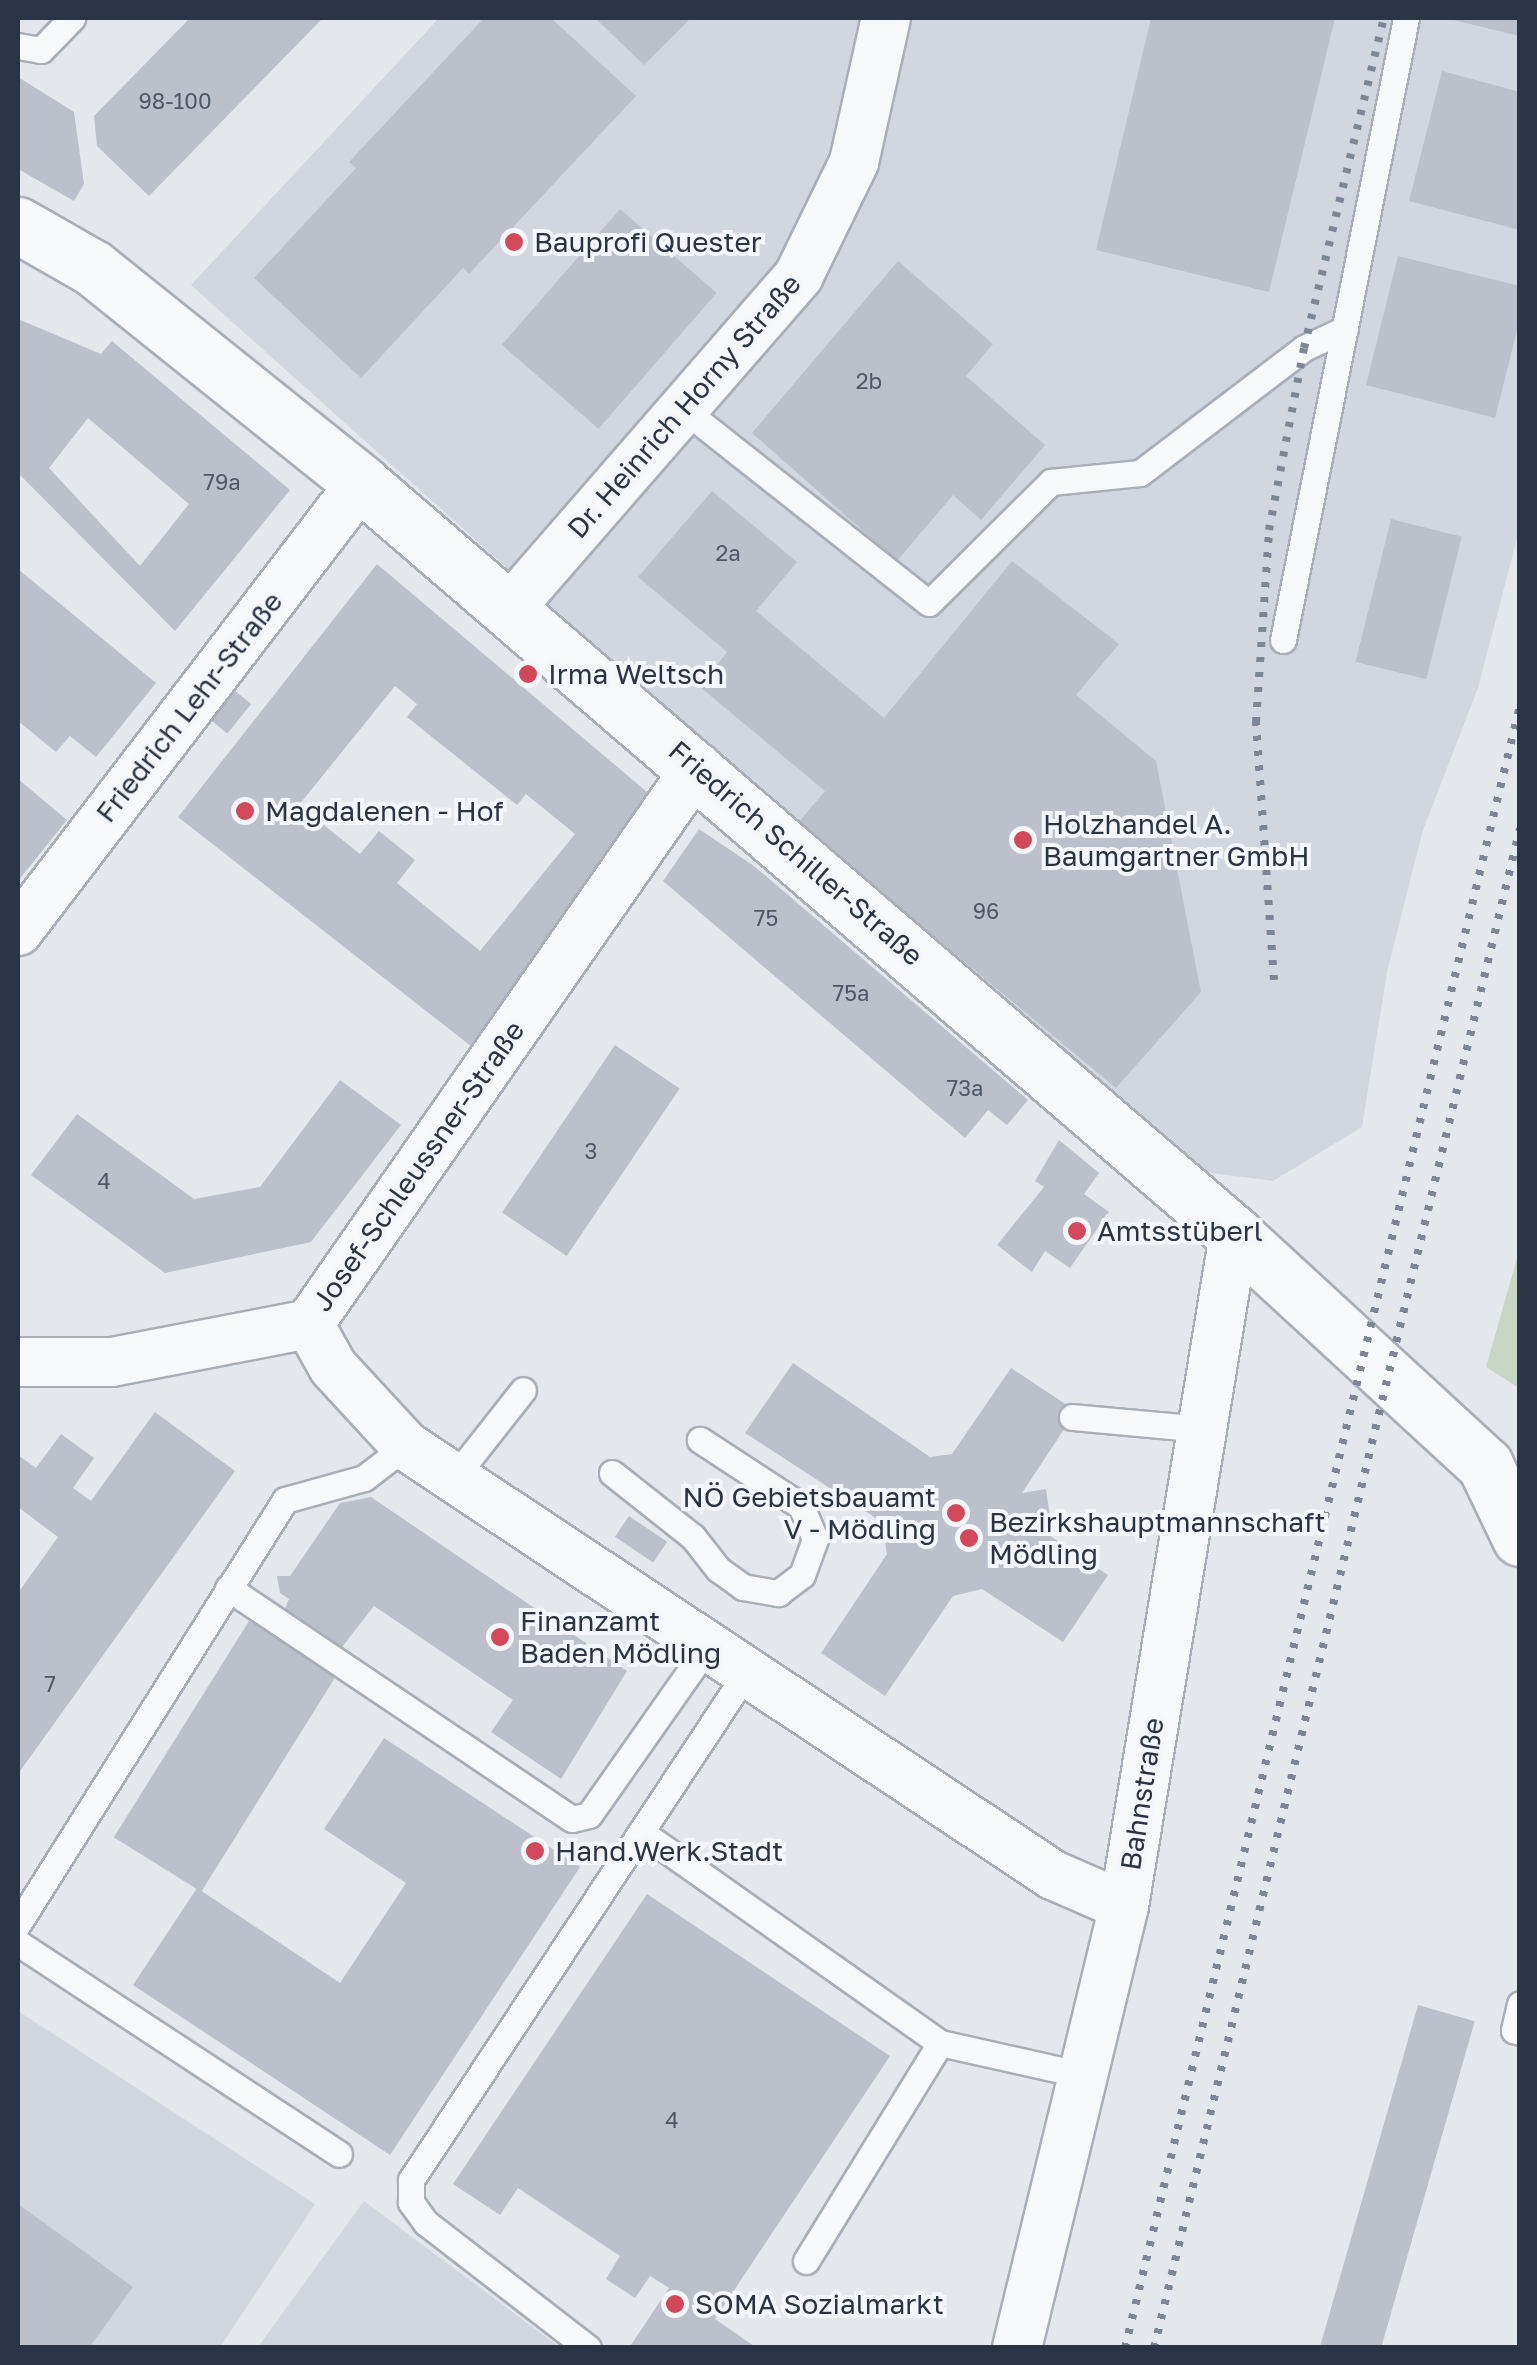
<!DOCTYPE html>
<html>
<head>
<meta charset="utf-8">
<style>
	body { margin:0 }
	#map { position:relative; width:1537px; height:2365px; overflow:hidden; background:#e4e7ec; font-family:"Golos Text",sans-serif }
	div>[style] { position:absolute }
	.built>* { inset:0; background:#d2d6de }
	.green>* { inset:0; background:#c9d6c5 }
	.building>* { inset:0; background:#bbc0ca; transform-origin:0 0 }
	.roads { filter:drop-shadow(2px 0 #a9aeb7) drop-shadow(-2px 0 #a9aeb7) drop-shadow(0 2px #a9aeb7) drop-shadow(0 -2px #a9aeb7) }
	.service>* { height:25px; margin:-12.5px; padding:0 12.5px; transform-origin:12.5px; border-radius:12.5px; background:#f7f8fa }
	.minor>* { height:48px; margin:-24px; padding:0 24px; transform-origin:24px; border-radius:24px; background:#f7f8fa }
	.tertiary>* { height:55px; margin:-27.5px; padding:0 27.5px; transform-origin:27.5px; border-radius:27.5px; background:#f7f8fa }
	.rail>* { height:8px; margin-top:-4px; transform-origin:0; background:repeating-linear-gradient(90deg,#7d8696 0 5px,transparent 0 15px) }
	.dots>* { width:28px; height:28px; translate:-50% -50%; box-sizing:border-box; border:5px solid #f4f6f9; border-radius:50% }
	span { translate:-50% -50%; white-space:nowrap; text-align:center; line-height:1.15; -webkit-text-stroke:8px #f4f6f9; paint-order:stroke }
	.number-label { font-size:22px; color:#4f5766 }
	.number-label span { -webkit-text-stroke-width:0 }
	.poi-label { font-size:28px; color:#2b3445 }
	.left { translate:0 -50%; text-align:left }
	.right { translate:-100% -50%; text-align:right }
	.street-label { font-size:28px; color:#2b3445 }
	.frame { position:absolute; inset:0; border:20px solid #2b3445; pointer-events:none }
</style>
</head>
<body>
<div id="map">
	<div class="built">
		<div style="clip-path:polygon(439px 18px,1519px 18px,1519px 531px,1478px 688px,1423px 830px,1387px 972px,1362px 1127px,1273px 1181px,1195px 1171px,784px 816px,191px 285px)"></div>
		<div style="clip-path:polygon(18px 2011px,315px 2204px,220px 2347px,18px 2347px)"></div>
		<div style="clip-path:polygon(364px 2201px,559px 2347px,258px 2347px)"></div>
	</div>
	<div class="green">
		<div style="clip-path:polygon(1519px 1251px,1520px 1388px,1519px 1388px,1486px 1367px)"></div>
	</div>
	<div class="building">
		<div style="clip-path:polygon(190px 18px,323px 18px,149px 196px,97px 146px,94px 116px)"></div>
		<div style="clip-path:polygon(484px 18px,551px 18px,636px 96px,469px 274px,463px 268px,361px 378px,254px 278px,356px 168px,349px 162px)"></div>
		<div style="clip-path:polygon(595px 18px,691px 18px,644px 65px)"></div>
		<div style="clip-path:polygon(1151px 18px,1335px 18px,1269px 292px,1096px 250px)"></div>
		<div style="clip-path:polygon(1449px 18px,1520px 18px,1520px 36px,1449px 19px)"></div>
		<div style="clip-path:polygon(1442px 71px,1520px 92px,1520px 230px,1409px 201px)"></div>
		<div style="clip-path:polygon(18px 77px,74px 112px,84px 184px,74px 201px,18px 169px)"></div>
		<div style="left:620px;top:209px;width:128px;height:180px;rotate:41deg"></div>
		<div style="clip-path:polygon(1398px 256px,1520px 286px,1520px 318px,1495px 418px,1366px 385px)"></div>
		<div style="clip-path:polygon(898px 261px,993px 344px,966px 376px,1045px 445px,981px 520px,953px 495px,897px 561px,752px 433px)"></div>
		<div style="clip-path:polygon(evenodd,18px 319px,101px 354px,112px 341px,290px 490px,175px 631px,18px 473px,18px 319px,88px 418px,189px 504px,140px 566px,49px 468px,88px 418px)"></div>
		<div style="clip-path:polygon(712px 491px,797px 562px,756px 611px,884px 718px,1012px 561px,1119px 644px,1076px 695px,1156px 761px,1201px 992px,1116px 1088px,798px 823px,825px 791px,700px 687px,727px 652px,638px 577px)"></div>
		<div style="left:1391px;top:519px;width:73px;height:147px;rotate:14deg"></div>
		<div style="clip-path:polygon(evenodd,377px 564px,647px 792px,476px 1050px,178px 817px,377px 564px,395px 686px,417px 704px,407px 717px,517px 805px,526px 794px,575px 834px,480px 951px,397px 883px,415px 860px,379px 831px,360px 854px,299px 805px,395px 686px)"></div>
		<div style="clip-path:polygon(18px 569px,156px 683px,96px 757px,70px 736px,56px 752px,18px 721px)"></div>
		<div style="left:224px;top:682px;width:35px;height:38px;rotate:39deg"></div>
		<div style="clip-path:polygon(18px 779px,67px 820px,18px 881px)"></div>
		<div style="clip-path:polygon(699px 829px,754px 866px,1028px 1100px,1007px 1125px,988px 1110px,965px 1138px,663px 881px)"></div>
		<div style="left:615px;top:1045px;width:78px;height:202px;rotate:34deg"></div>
		<div style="clip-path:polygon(340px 1080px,401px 1125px,311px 1242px,165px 1273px,31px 1175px,77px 1114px,194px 1199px,260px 1187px)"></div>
		<div style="clip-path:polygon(1059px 1140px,1099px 1173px,1084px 1194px,1109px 1212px,1070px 1268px,1045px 1251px,1032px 1272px,997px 1245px,1044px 1187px,1035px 1181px)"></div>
		<div style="clip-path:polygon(793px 1363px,930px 1457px,952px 1454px,1011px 1368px,1076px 1411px,1022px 1493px,1046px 1489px,1050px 1516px,1025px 1519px,1108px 1575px,1063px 1642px,982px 1589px,953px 1596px,885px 1696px,821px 1653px,887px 1554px,882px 1522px,745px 1433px)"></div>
		<div style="clip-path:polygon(155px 1412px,235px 1471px,18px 1774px,18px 1593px,58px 1537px,18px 1507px,18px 1455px,36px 1468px,61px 1434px,94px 1458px,73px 1488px,91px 1501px)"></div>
		<div style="clip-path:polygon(371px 1497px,627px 1671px,561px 1779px,491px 1732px,513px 1700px,374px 1606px,338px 1652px,280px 1620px,289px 1599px,280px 1593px,277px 1576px,290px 1576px,340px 1503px)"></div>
		<div style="left:629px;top:1516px;width:46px;height:25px;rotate:34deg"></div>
		<div style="left:249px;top:1621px;width:103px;height:255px;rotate:32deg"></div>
		<div style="clip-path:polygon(384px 1738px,580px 1867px,390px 2155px,133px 1985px,197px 1888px,340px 1983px,406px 1883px,324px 1829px)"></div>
		<div style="clip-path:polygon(647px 1894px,890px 2056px,715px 2319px,757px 2348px,629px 2348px,669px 2288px,650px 2276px,635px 2298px,606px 2279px,620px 2256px,518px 2188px,500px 2215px,453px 2184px)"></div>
		<div style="left:1418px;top:2005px;width:59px;height:354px;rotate:16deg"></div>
		<div style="clip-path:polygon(18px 2204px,133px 2287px,89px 2348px,18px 2348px)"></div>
	</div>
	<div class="roads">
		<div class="service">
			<div style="left:18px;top:46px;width:23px;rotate:10deg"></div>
			<div style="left:41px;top:50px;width:45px;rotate:-45.9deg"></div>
			<div style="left:683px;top:409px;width:313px;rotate:38.3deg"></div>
			<div style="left:929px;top:603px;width:172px;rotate:-44.8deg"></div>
			<div style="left:1051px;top:482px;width:89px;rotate:-5.8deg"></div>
			<div style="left:1140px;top:473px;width:206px;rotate:-37.3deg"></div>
			<div style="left:1304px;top:348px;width:45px;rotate:-24.9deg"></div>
			<div style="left:1283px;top:640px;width:634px;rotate:-78.81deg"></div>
			<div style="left:1072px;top:1417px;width:133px;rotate:5.2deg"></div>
			<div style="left:612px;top:1473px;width:103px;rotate:38.3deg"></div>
			<div style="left:693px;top:1537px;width:41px;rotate:52deg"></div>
			<div style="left:718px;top:1569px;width:31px;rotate:36deg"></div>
			<div style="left:743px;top:1587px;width:36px;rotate:10deg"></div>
			<div style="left:778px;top:1593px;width:30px;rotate:-37deg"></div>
			<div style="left:802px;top:1575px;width:38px;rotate:-70deg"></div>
			<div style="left:815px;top:1539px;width:36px;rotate:-113deg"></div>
			<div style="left:801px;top:1506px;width:121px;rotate:-146.8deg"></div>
			<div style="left:453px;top:1479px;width:113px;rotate:-51.8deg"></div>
			<div style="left:228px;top:1588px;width:414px;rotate:33.9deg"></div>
			<div style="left:572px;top:1819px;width:17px;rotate:-13deg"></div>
			<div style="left:589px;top:1815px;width:209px;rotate:-54.9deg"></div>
			<div style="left:641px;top:1832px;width:366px;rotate:35.2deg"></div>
			<div style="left:940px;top:2043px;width:147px;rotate:12.6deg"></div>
			<div style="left:18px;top:1924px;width:501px;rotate:-57.8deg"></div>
			<div style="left:285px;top:1500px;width:82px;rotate:-15.6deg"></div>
			<div style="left:364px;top:1478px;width:53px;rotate:-37.3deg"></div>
			<div style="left:18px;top:1943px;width:384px;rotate:33.3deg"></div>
			<div style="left:1520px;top:2004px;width:27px;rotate:103deg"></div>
			<div style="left:1514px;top:2030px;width:6px;rotate:18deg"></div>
			<div style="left:806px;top:2261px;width:256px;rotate:-58.4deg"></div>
			<div style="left:588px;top:2348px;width:205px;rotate:-142.3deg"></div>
			<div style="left:426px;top:2223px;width:26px;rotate:-126deg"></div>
			<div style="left:411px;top:2202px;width:22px;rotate:-90deg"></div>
			<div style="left:411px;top:2180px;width:611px;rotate:-56.54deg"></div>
		</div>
		<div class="minor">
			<div style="left:510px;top:608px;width:441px;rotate:-49deg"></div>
			<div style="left:799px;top:275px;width:126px;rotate:-64deg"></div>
			<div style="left:854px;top:162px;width:148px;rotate:-77.5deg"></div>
			<div style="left:18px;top:931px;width:564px;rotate:-52.56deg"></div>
			<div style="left:309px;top:1324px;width:49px;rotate:60.8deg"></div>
			<div style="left:333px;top:1367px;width:108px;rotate:47.3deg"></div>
			<div style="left:406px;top:1446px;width:776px;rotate:33.55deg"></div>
			<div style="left:1053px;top:1875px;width:77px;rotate:23.6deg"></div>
			<div style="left:18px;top:1362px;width:94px"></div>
			<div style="left:112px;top:1362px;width:201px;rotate:-10.9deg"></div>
			<div style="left:309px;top:1324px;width:679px;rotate:-55.14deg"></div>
			<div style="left:1017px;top:2348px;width:455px;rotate:-76.4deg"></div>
			<div style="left:1124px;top:1906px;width:681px;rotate:-80.7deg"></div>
		</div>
		<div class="tertiary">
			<div style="left:18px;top:225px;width:86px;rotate:29.8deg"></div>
			<div style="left:93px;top:268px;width:344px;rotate:38.7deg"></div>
			<div style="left:361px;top:483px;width:1152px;rotate:40.7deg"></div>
			<div style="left:1234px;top:1234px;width:341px;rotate:42.6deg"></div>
			<div style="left:1485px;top:1465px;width:81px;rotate:64.4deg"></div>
		</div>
	</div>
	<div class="rail">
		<div style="left:1274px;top:980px;width:259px;rotate:-94deg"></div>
		<div style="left:1256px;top:722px;width:192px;rotate:-86.1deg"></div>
		<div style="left:1269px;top:530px;width:185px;rotate:-79.1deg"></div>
		<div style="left:1304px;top:348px;width:340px;rotate:-76.4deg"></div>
		<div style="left:1125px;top:2348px;width:1690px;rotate:-76.48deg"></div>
		<div style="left:1154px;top:2348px;width:1563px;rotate:-76.46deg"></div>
	</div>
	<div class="dots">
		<div style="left:514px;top:242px;background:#d1495b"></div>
		<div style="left:528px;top:674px;background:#d1495b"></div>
		<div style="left:245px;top:811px;background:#d1495b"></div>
		<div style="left:1023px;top:840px;background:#d1495b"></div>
		<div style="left:1077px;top:1231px;background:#d1495b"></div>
		<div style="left:956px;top:1513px;background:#d1495b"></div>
		<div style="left:969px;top:1538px;background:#d1495b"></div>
		<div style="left:500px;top:1637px;background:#d1495b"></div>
		<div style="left:535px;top:1851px;background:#d1495b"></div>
		<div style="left:675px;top:2304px;background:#d1495b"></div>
	</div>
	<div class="number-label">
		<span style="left:175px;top:101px">98-100</span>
		<span style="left:869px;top:381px">2b</span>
		<span style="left:222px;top:482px">79a</span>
		<span style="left:728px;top:553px">2a</span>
		<span style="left:986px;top:911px">96</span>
		<span style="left:766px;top:918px">75</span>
		<span style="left:851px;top:993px">75a</span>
		<span style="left:965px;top:1088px">73a</span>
		<span style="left:591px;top:1151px">3</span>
		<span style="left:104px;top:1181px">4</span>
		<span style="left:50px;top:1684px">7</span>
		<span style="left:672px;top:2120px">4</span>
	</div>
	<div class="poi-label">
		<span class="left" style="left:534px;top:242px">Bauprofi Quester</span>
		<span class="left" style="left:548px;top:674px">Irma Weltsch</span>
		<span class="left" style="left:265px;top:811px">Magdalenen - Hof</span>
		<span class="left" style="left:1043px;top:840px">Holzhandel A.<br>Baumgartner GmbH</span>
		<span class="left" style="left:1097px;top:1231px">Amtsstüberl</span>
		<span class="right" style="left:936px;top:1513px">NÖ Gebietsbauamt<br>V - Mödling</span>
		<span class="left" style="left:989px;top:1538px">Bezirkshauptmannschaft<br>Mödling</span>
		<span class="left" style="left:520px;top:1637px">Finanzamt<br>Baden Mödling</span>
		<span class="left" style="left:555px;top:1851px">Hand.Werk.Stadt</span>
		<span class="left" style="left:695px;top:2304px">SOMA Sozialmarkt</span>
	</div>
	<div class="street-label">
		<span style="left:684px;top:406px;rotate:-49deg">Dr. Heinrich Horny Straße</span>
		<span style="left:189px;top:707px;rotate:-52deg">Friedrich Lehr-Straße</span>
		<span style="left:796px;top:853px;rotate:41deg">Friedrich Schiller-Straße</span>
		<span style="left:418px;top:1166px;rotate:-55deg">Josef-Schleussner-Straße</span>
		<span style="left:1142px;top:1794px;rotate:-81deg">Bahnstraße</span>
	</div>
	<div class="frame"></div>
</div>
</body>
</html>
